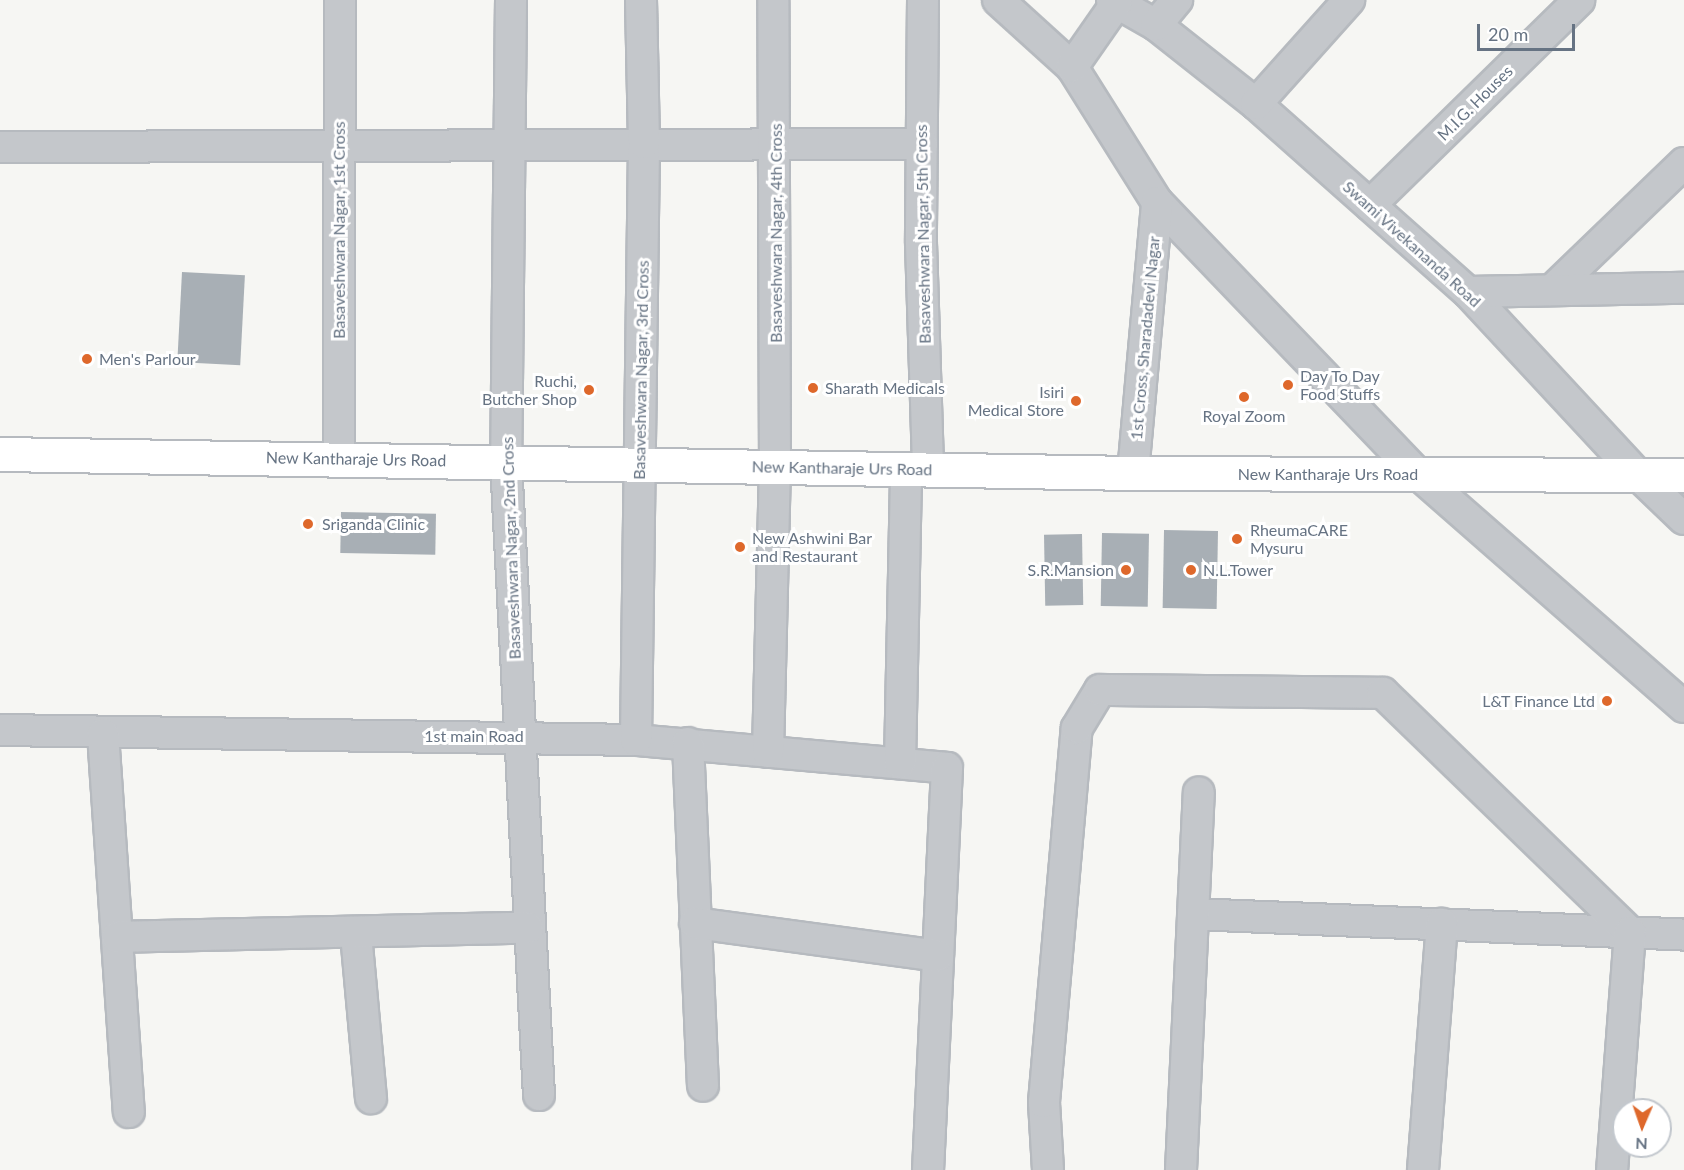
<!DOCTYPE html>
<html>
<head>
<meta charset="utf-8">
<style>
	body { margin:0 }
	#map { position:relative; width:1684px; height:1170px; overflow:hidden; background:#f6f6f3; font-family:Lato,sans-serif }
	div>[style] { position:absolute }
	.building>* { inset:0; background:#a8afb5; transform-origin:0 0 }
	.roads { filter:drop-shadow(2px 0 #b6babf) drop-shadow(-2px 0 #b6babf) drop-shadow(0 2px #b6babf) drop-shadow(0 -2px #b6babf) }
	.minor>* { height:30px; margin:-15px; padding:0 15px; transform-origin:15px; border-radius:15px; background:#c4c7cb }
	.secondary>* { height:33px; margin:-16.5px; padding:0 16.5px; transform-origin:16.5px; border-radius:16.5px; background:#fff }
	.dots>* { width:16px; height:16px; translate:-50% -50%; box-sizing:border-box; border:3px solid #fff; border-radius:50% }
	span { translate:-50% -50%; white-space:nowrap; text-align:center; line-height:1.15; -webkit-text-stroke:6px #fff; paint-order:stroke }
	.street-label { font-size:16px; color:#667383 }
	.poi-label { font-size:16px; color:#667383 }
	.left { translate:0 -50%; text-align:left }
	.right { translate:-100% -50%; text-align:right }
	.north { position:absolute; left:1612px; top:1098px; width:60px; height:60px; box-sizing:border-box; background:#fff; border:2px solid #c2c7cd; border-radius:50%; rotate:182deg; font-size:16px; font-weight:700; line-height:24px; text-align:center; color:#667383 }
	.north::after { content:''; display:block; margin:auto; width:21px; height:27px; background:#de682b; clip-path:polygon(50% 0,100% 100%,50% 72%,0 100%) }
	.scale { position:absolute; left:1477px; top:24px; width:98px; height:27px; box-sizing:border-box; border:3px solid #667383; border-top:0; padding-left:8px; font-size:18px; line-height:21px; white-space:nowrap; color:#667383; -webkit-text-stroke:4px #fff; paint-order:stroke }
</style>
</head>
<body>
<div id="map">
	<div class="building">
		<div style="left:182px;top:272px;width:63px;height:90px;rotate:3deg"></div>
		<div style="left:341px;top:512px;width:95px;height:41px;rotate:1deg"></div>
		<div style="left:1218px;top:531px;width:78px;height:54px;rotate:91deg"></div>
		<div style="left:1102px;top:533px;width:47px;height:73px;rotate:1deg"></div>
		<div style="left:1082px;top:534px;width:71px;height:38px;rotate:89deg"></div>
	</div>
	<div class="roads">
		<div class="minor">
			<div style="left:511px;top:0;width:462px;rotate:90.6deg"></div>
			<div style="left:506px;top:462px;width:634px;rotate:87.02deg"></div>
			<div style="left:923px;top:0;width:243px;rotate:90.5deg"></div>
			<div style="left:921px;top:243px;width:225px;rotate:88.2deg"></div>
			<div style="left:998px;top:0;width:100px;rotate:42.2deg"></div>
			<div style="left:1072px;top:67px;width:160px;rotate:57.8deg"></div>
			<div style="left:1157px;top:202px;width:378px;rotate:46.2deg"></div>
			<div style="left:1419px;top:475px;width:352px;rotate:41.2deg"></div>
			<div style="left:1112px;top:0;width:51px;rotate:29.6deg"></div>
			<div style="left:1156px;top:25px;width:127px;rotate:38.3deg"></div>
			<div style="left:1256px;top:104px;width:283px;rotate:41.6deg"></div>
			<div style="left:1468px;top:292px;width:251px;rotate:47.1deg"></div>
			<div style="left:1639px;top:476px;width:62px;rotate:43.7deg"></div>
			<div style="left:1156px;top:25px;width:33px;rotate:-50deg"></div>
			<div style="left:1072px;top:67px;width:77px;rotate:-55.1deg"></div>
			<div style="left:1256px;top:104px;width:140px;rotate:-48.2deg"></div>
			<div style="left:0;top:147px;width:922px;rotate:-0.19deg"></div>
			<div style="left:1370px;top:205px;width:293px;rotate:-44.4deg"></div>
			<div style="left:1552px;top:290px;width:183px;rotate:-43.9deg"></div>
			<div style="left:1468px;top:292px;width:216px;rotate:-1.1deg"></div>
			<div style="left:339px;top:459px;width:459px;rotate:-89.9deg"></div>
			<div style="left:1133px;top:473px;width:272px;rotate:-84.9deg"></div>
			<div style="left:0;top:730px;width:636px;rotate:0.9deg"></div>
			<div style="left:636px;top:740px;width:312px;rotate:5.1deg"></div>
			<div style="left:947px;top:768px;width:402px;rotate:92.7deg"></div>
			<div style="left:103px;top:734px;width:379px;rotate:86.1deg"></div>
			<div style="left:636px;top:740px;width:597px;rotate:-89.23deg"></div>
			<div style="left:644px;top:143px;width:143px;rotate:-91.2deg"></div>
			<div style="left:688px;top:743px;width:343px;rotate:87.5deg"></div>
			<div style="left:768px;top:752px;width:285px;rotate:-88.6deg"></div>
			<div style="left:775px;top:467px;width:467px;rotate:-90.2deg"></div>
			<div style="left:900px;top:763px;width:294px;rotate:-88.8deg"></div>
			<div style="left:1193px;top:914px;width:491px;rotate:2.4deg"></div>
			<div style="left:695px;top:923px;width:245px;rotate:7.7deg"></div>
			<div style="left:356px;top:934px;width:165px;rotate:84.8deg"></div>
			<div style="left:117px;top:937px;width:411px;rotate:-1.3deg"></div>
			<div style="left:1048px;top:1170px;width:68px;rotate:-93.4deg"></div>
			<div style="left:1044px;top:1102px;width:375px;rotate:-85deg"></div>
			<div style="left:1077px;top:728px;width:44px;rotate:-58.8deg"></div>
			<div style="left:1100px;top:690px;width:283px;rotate:0.6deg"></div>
			<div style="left:1383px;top:693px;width:344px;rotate:44.1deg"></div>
			<div style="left:1630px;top:932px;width:239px;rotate:94.3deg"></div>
			<div style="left:1181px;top:1170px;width:378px;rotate:-87.3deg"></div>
			<div style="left:1423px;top:1170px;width:247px;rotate:-85.6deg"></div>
		</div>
		<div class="secondary">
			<div style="left:0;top:454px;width:1133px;rotate:0.96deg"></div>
			<div style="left:1133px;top:473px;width:551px;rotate:0.21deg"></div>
		</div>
	</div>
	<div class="dots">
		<div style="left:87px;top:359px;background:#de682b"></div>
		<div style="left:1288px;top:385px;background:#de682b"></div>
		<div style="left:813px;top:388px;background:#de682b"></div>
		<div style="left:589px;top:390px;background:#de682b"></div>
		<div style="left:1244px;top:397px;background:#de682b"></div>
		<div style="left:1076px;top:401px;background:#de682b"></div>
		<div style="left:308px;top:524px;background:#de682b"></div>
		<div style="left:1237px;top:539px;background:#de682b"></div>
		<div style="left:740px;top:547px;background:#de682b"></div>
		<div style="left:1126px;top:570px;background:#de682b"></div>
		<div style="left:1191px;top:570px;background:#de682b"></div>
		<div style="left:1607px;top:701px;background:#de682b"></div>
	</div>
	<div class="street-label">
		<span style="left:1475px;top:103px;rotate:-45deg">M.I.G. Houses</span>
		<span style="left:339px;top:230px;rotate:-90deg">Basaveshwara Nagar, 1st Cross</span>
		<span style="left:776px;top:233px;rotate:-90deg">Basaveshwara Nagar, 4th Cross</span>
		<span style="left:923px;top:234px;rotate:-91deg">Basaveshwara Nagar, 5th Cross</span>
		<span style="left:1412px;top:244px;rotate:42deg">Swami Vivekananda Road</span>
		<span style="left:1145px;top:338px;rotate:-85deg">1st Cross, Sharadadevi Nagar</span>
		<span style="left:641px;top:370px;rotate:-89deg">Basaveshwara Nagar, 3rd Cross</span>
		<span style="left:356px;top:459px;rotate:1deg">New Kantharaje Urs Road</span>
		<span style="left:842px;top:468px;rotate:1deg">New Kantharaje Urs Road</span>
		<span style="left:1328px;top:474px">New Kantharaje Urs Road</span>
		<span style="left:511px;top:548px;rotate:-92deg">Basaveshwara Nagar, 2nd Cross</span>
		<span style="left:474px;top:736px">1st main Road</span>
	</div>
	<div class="poi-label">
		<span class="left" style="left:99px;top:359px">Men's Parlour</span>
		<span class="left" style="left:1300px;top:385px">Day To Day<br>Food Stuffs</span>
		<span class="right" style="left:577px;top:390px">Ruchi,<br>Butcher Shop</span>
		<span class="left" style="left:825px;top:388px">Sharath Medicals</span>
		<span class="right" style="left:1064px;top:401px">Isiri<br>Medical Store</span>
		<span style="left:1244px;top:416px">Royal Zoom</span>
		<span class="left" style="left:322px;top:524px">Sriganda Clinic</span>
		<span class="left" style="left:1250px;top:539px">RheumaCARE<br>Mysuru</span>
		<span class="left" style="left:752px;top:547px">New Ashwini Bar<br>and Restaurant</span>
		<span class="right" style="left:1114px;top:570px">S.R.Mansion</span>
		<span class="left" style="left:1203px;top:570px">N.L.Tower</span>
		<span class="right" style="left:1595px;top:701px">L&amp;T Finance Ltd</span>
	</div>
	<div class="north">N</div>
	<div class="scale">20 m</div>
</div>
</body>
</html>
